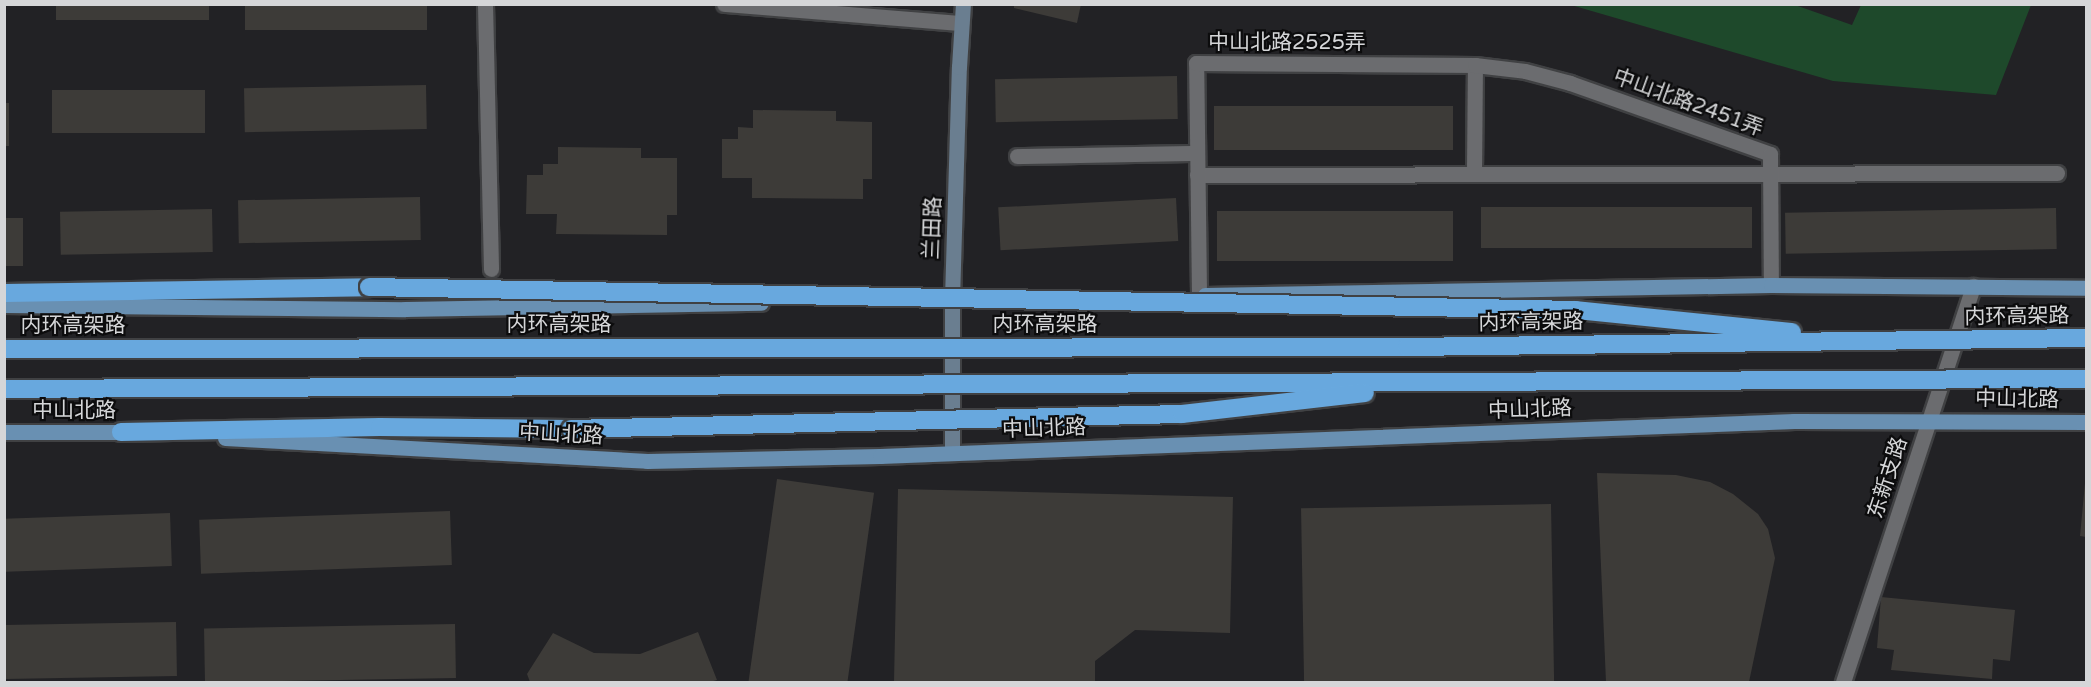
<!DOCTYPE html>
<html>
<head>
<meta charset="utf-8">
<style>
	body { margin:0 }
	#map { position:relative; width:2091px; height:687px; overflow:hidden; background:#222225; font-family:"Varela Round","Noto Sans SC",sans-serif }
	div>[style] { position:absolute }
	.green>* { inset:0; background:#1e492b }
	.building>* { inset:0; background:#3d3b38; transform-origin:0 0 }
	.roads { filter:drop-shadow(2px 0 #404143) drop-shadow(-2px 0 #404143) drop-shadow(0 2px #404143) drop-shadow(0 -2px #404143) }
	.lane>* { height:15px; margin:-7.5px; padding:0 7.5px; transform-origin:7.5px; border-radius:7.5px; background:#6b6c6f }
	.street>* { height:15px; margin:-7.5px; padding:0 7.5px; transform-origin:7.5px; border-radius:7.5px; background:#6b6c6f }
	.secondary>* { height:15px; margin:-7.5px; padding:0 7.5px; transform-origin:7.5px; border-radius:7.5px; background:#6a7e90 }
	.primary>* { height:15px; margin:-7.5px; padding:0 7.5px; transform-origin:7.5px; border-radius:7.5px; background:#6990b2 }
	.highway>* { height:18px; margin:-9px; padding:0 9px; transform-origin:9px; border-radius:9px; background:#68a8de }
	.bridges { filter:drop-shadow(2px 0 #404143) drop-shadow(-2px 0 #404143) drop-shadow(0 2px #404143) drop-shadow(0 -2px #404143) }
	.highway-bridge>* { height:18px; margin:-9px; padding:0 9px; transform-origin:9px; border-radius:9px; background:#68a8de }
	span { translate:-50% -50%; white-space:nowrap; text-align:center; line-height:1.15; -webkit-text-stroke:4.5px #0c0c0d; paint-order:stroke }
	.street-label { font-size:21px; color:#d5d6d8 }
	.frame { position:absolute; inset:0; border:6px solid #d5d6d8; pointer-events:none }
</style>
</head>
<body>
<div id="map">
	<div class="green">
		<div style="clip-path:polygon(1571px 5px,1795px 5px,1852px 25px,1861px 5px,2031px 5px,1996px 95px,1833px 81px)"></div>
	</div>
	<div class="building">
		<div style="left:245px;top:4px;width:182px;height:26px"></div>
		<div style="clip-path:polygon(1014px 4px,1081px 4px,1077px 23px,1014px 8px)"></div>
		<div style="left:56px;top:5px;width:153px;height:15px"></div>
		<div style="left:1177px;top:76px;width:43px;height:182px;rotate:89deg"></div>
		<div style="left:426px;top:85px;width:44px;height:182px;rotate:89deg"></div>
		<div style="left:205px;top:90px;width:43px;height:153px;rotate:90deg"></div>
		<div style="left:4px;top:103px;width:5px;height:43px"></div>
		<div style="left:1214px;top:106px;width:239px;height:44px"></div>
		<div style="clip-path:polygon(753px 110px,836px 111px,836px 121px,872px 122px,872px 179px,863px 179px,863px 199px,752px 198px,752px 178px,722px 178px,722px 139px,738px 139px,738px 127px,753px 128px)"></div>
		<div style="clip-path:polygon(558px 147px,641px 148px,641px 158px,677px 158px,677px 215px,667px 215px,667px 235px,556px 234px,557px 214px,526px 214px,527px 175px,543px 175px,543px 164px,558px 164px)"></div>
		<div style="left:420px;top:197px;width:43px;height:182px;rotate:89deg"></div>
		<div style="left:1176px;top:198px;width:43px;height:178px;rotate:87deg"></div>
		<div style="left:1752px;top:207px;width:41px;height:271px;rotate:90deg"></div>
		<div style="left:2056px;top:208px;width:41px;height:271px;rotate:89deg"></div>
		<div style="left:212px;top:209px;width:43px;height:152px;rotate:89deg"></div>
		<div style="left:1217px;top:211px;width:236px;height:50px"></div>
		<div style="left:4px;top:218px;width:19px;height:48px"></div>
		<div style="clip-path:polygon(1597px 473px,1676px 475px,1710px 482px,1733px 494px,1758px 514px,1768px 529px,1775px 558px,1749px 682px,1606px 682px)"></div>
		<div style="left:777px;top:479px;width:98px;height:205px;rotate:8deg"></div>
		<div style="clip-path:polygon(2085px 483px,2086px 483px,2086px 537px,2080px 536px)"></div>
		<div style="clip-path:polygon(898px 489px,1233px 497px,1230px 633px,1135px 630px,1095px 661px,1095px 682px,894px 682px)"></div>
		<div style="left:1551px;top:504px;width:178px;height:250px;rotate:89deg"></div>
		<div style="left:450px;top:511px;width:54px;height:251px;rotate:88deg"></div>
		<div style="left:170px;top:513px;width:53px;height:166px;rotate:88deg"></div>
		<div style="clip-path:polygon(1881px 597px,2015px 610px,2010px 661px,1993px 659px,1992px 679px,1891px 670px,1894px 650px,1877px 648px)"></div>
		<div style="left:176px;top:622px;width:54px;height:172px;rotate:89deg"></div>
		<div style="left:455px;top:624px;width:54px;height:251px;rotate:89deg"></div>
		<div style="clip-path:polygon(698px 632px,717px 680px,710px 682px,530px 682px,527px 674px,553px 633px,594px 653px,640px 654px)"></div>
	</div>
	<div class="roads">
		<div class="lane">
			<div style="left:1017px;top:156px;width:180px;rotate:-1deg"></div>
			<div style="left:1474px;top:174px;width:109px;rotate:-89.5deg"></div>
			<div style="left:1197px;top:175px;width:860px;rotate:-0.13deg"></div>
		</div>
		<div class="street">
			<div style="left:485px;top:4px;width:265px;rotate:88.7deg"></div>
			<div style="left:724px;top:4px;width:238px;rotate:4.6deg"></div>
			<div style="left:1199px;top:295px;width:232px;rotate:-90.7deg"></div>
			<div style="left:1196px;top:63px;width:279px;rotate:0.4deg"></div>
			<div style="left:1475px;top:65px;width:50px;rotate:6.8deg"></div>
			<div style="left:1525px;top:71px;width:47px;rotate:14.9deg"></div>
			<div style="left:1570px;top:83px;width:212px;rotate:19.5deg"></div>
			<div style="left:1770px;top:154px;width:131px;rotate:89.6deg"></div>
			<div style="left:1843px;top:682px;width:417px;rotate:-71.8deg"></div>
		</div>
		<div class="secondary">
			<div style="left:952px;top:453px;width:154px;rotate:-90deg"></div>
			<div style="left:952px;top:299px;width:232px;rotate:-88.3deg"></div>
			<div style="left:959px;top:67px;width:63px;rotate:-86.4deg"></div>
		</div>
		<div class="primary">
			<div style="left:1205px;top:295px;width:566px;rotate:-1.01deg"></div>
			<div style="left:1771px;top:285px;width:315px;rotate:0.5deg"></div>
			<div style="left:4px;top:305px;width:401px;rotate:0.6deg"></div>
			<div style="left:405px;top:309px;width:356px;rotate:-1deg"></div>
			<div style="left:4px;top:432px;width:128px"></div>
			<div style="left:225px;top:438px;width:423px;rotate:3.1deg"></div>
			<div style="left:647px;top:461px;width:233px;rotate:-1.2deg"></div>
			<div style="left:880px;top:456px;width:915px;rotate:-2.19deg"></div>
			<div style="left:1794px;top:421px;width:292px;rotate:0.2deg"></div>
		</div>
		<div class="highway">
			<div style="left:4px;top:293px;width:365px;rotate:-0.9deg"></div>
			<div style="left:121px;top:432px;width:259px;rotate:-1.1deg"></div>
			<div style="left:380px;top:427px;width:191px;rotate:0.6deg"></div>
		</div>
	</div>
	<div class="bridges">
		<div class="highway-bridge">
			<div style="left:369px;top:287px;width:1207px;rotate:1.09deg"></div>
			<div style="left:1576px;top:310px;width:217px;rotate:5.8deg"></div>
			<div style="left:4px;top:349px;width:1403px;rotate:-0.08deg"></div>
			<div style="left:1407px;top:347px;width:679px;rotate:-0.76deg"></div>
			<div style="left:4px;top:389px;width:2082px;rotate:-0.28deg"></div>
			<div style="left:571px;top:429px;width:611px;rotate:-1.41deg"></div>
			<div style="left:1182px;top:414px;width:184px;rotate:-6.5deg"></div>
		</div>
	</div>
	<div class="street-label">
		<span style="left:1287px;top:43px">中山北路2525弄</span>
		<span style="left:1688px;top:103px;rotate:20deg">中山北路2451弄</span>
		<span style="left:933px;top:228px;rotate:-88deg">兰田路</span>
		<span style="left:2017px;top:317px;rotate:-1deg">内环高架路</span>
		<span style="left:1531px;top:323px;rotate:-1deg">内环高架路</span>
		<span style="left:559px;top:325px">内环高架路</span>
		<span style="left:1045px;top:325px">内环高架路</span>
		<span style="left:73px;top:326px">内环高架路</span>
		<span style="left:2017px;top:400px;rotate:1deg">中山北路</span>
		<span style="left:1530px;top:410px;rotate:-2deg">中山北路</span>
		<span style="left:74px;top:411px">中山北路</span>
		<span style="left:1044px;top:429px;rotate:-2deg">中山北路</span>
		<span style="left:561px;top:435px;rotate:3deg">中山北路</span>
		<span style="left:1888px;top:478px;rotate:-72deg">东新支路</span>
	</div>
	<div class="frame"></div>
</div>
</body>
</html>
